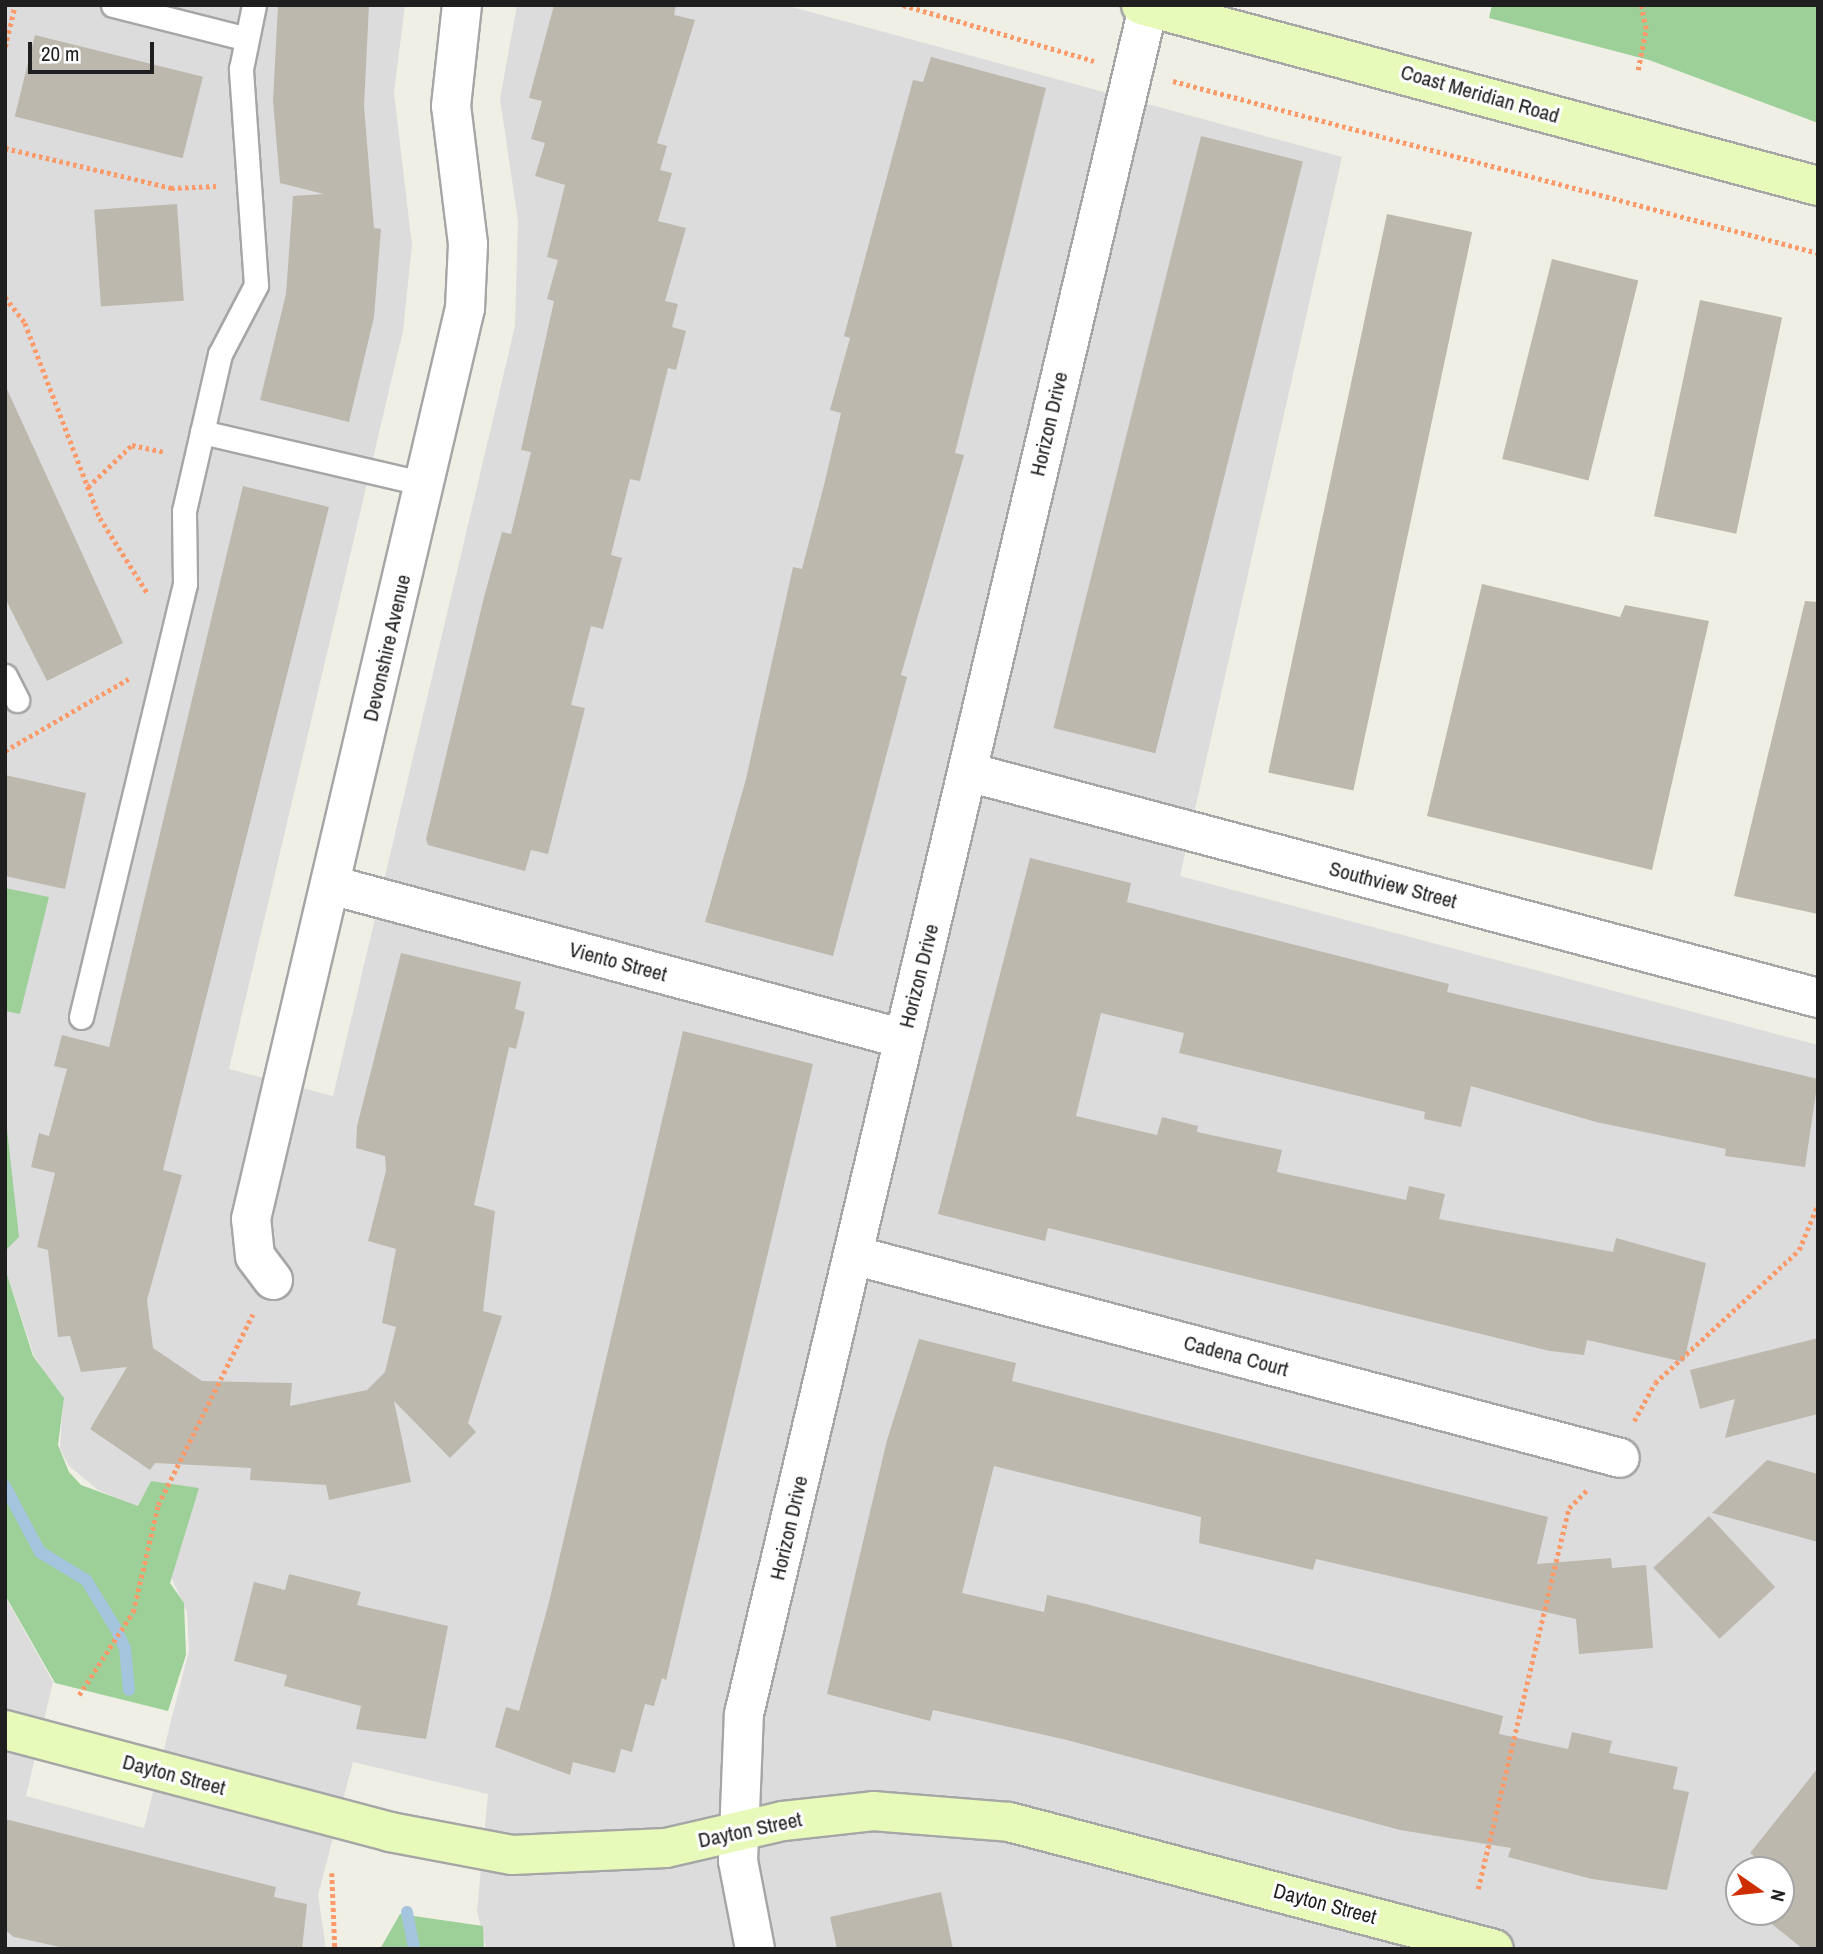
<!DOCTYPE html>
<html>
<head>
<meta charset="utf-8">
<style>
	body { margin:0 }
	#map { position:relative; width:1823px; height:1954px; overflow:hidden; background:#f0efe5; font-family:"Archivo Narrow",sans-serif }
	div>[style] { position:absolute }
	.residential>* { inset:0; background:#dddcdc }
	.forest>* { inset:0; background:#9dd099 }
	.stream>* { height:12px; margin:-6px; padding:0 6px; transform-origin:6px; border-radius:6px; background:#a5c4de }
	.building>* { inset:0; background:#bdb8ae; transform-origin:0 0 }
	.path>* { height:4.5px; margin-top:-2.25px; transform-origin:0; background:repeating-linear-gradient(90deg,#fc9a6a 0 3.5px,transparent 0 7px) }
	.roads { filter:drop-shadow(2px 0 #a6a6a6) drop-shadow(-2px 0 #a6a6a6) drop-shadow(0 2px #a6a6a6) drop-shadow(0 -2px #a6a6a6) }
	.lane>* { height:23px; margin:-11.5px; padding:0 11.5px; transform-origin:11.5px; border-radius:11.5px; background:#fff }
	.street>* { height:38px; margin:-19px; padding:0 19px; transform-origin:19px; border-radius:19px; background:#fff }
	.secondary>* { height:38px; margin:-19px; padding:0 19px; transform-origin:19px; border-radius:19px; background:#e8fab9 }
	span { translate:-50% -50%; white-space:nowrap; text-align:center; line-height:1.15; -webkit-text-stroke:6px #fff; paint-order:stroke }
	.street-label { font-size:21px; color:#1f1f1f }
	.frame { position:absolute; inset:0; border:7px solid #1f1f1f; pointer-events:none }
	.north { position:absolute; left:1725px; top:1856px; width:70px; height:70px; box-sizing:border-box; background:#fff; border:2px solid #a5a5a5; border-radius:50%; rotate:104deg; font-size:19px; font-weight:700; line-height:28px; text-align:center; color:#1f1f1f }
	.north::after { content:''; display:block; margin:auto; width:24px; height:32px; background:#ce2e00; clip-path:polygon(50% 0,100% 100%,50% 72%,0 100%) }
	.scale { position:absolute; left:28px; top:42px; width:126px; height:32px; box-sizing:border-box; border:4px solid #1f1f1f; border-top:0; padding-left:9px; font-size:21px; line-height:24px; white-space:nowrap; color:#1f1f1f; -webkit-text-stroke:5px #fff; paint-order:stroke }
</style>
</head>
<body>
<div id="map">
	<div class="residential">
		<div style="clip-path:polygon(evenodd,5px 5px,405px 5px,394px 93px,412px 245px,403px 331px,229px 1069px,333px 1096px,515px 326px,518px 221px,500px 99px,517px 5px,785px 5px,1342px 157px,1180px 876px,1818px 1045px,1818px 1949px,486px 1949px,477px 1911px,488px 1794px,353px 1762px,318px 1895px,326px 1949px,5px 1949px,5px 1596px,53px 1682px,26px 1796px,144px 1828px,189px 1650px,187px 1612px,140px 1509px,98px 1490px,69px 1466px,60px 1449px,63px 1399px,34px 1356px,5px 1268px,5px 5px,1739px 1870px,1781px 1870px,1781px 1912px,1739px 1912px,1739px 1870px)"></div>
	</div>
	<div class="forest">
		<div style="clip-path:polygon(1492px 5px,1818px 5px,1818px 123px,1649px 60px,1489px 18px)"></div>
		<div style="clip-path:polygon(5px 888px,49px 897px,20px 1014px,5px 1011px)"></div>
		<div style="clip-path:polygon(5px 1111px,19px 1237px,5px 1251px)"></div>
		<div style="clip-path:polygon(5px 1268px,33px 1356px,64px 1398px,58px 1445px,69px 1472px,81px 1485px,138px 1506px,151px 1481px,199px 1488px,170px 1583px,184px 1603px,186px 1655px,168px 1711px,55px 1683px,5px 1595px)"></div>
		<div style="clip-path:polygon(400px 1914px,483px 1926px,484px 1949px,380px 1949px)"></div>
	</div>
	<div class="stream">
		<div style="left:5px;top:1486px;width:75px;rotate:62.1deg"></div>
		<div style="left:40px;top:1552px;width:54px;rotate:31.3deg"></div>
		<div style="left:86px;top:1580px;width:55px;rotate:58.3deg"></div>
		<div style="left:115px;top:1627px;width:23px;rotate:65deg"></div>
		<div style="left:125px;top:1648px;width:42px;rotate:84.6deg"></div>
		<div style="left:407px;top:1912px;width:38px;rotate:79deg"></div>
	</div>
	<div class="building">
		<div style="clip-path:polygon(278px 5px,369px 5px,364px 106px,374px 228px,381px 229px,374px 317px,349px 422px,260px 400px,286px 294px,293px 196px,324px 194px,280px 183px,273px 101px)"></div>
		<div style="clip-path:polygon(554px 5px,676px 5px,674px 15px,695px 20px,657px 143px,667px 146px,660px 170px,672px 173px,658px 221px,686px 228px,665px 301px,678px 304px,672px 327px,686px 331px,676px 370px,668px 368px,640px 481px,630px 479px,611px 555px,622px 558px,603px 629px,591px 626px,571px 705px,585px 708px,548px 854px,531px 850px,525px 871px,428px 845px,426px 839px,484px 597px,502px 532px,511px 534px,531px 452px,521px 450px,554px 301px,547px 299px,558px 260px,547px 257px,565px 185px,535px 176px,545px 143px,531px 139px,542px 101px,529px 98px)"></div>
		<div style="left:35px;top:35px;width:173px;height:84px;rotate:14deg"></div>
		<div style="clip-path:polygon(931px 57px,1046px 88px,955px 453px,964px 455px,901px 675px,907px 677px,833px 956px,705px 922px,746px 779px,793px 567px,802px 569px,824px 485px,841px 413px,830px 410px,850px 338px,844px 336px,913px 80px,923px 82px)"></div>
		<div style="left:1201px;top:136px;width:105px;height:610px;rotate:14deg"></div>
		<div style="left:177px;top:204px;width:97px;height:83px;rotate:86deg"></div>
		<div style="left:1387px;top:214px;width:87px;height:571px;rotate:12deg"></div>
		<div style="left:1552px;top:259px;width:89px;height:206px;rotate:14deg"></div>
		<div style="left:1700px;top:300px;width:84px;height:221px;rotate:12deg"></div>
		<div style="clip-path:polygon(6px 387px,123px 643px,47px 681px,5px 598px)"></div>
		<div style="clip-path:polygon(243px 486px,329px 507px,163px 1170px,182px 1175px,147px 1300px,153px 1348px,202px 1381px,292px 1383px,290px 1406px,367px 1390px,385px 1372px,396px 1327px,382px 1323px,396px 1249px,368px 1241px,386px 1171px,385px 1156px,356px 1148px,357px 1126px,401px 953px,521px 982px,515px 1009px,525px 1012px,516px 1049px,509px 1047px,474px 1205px,495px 1211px,483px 1311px,502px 1316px,468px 1423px,476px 1432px,450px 1458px,394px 1401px,411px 1482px,329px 1500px,326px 1485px,250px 1480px,251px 1468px,155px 1463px,150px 1470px,90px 1429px,127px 1367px,81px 1372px,70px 1336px,58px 1337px,48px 1250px,37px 1247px,55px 1173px,31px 1167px,39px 1133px,49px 1136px,67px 1069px,54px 1066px,62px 1035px,109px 1047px)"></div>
		<div style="clip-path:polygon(1482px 584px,1620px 617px,1625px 605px,1709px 621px,1652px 870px,1427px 816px)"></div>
		<div style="clip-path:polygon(1805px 601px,1818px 602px,1818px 914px,1734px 896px)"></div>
		<div style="clip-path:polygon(5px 775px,86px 793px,65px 889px,5px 876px)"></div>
		<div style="clip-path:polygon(1030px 858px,1131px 883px,1127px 902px,1449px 984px,1447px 992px,1818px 1079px,1805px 1167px,1725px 1156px,1726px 1149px,1596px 1122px,1471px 1086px,1461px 1127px,1424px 1119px,1425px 1112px,1179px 1053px,1184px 1033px,1101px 1013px,1076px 1116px,1157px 1135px,1162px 1117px,1198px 1126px,1197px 1132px,1282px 1150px,1277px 1172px,1406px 1200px,1409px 1186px,1445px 1194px,1439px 1219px,1613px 1252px,1616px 1238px,1706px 1263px,1684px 1362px,1587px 1340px,1584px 1355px,1550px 1351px,1048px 1228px,1045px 1241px,938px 1214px)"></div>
		<div style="clip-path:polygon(683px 1031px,813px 1064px,666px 1680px,662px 1678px,654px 1706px,645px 1704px,632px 1752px,621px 1749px,615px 1773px,573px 1762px,570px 1775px,495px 1747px,506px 1707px,519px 1711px,549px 1602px)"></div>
		<div style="clip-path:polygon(1818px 1338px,1818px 1414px,1725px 1438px,1735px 1399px,1700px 1409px,1690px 1370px)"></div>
		<div style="clip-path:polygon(919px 1339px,1016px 1363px,1012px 1381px,1548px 1517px,1537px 1564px,1611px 1558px,1612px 1568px,1646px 1565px,1653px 1648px,1579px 1654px,1576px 1619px,1316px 1559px,1313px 1570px,1199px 1543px,1201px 1517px,994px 1466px,962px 1593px,1044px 1612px,1047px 1595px,1086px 1604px,1503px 1716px,1499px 1734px,1568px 1749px,1572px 1732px,1612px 1741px,1609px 1753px,1678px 1767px,1673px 1789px,1689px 1792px,1667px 1890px,1592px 1879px,1508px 1857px,1511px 1848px,1400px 1830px,1067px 1740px,933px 1710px,930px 1721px,827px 1694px,887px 1440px)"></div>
		<div style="clip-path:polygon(1767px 1460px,1818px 1474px,1818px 1542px,1712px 1513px)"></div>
		<div style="left:1709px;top:1516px;width:97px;height:76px;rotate:47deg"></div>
		<div style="clip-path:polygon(289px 1574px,361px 1592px,357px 1605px,448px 1626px,426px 1739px,356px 1729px,361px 1706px,284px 1686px,287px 1675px,234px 1661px,254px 1582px,285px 1590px)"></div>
		<div style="clip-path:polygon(1818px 1768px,1818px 1949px,1803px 1949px,1757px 1912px,1781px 1912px,1781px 1870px,1754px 1870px,1761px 1862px,1750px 1853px)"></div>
		<div style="clip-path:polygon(5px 1819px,276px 1887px,274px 1897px,307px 1904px,302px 1949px,69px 1949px,14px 1937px,5px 1930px)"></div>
		<div style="clip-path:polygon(941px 1892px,953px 1949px,837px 1949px,830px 1917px)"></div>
	</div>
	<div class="path">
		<div style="left:903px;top:5px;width:199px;rotate:16.3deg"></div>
		<div style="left:5px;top:47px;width:43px;rotate:-76.6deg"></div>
		<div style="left:1638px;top:70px;width:42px;rotate:-79deg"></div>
		<div style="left:1646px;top:29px;width:25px;rotate:-102deg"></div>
		<div style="left:1173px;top:81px;width:668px;rotate:14.93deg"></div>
		<div style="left:5px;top:148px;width:171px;rotate:13.5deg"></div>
		<div style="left:171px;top:188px;width:45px;rotate:-2.5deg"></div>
		<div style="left:5px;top:297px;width:33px;rotate:52deg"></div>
		<div style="left:25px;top:323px;width:209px;rotate:69deg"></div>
		<div style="left:100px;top:518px;width:90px;rotate:57.7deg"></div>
		<div style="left:88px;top:487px;width:61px;rotate:-43.7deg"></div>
		<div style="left:132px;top:445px;width:33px;rotate:12deg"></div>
		<div style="left:5px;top:751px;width:143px;rotate:-30.3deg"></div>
		<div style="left:1634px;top:1421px;width:43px;rotate:-61.1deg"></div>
		<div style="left:1655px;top:1383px;width:196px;rotate:-42.7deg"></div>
		<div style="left:1799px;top:1250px;width:50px;rotate:-67.6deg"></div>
		<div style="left:79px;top:1695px;width:99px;rotate:-57deg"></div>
		<div style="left:133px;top:1612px;width:110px;rotate:-76.8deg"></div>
		<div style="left:158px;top:1505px;width:213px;rotate:-63.6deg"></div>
		<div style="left:332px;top:1873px;width:76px;rotate:87.7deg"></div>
		<div style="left:1478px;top:1889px;width:392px;rotate:-76.6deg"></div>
		<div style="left:1569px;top:1508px;width:25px;rotate:-45deg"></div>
	</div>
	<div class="roads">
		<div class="lane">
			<div style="left:113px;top:5px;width:134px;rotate:14.2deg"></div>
			<div style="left:202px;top:432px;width:230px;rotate:13.1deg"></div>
			<div style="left:5px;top:676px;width:27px;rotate:63deg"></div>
			<div style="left:81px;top:1017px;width:445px;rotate:-76.5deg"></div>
			<div style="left:185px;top:584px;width:73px;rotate:-90.8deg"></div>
			<div style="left:184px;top:511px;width:161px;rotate:-77.1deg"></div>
			<div style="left:220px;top:354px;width:78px;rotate:-62.4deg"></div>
			<div style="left:256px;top:285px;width:217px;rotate:-94deg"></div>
			<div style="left:241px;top:69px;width:65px;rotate:-78.5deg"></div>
		</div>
		<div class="street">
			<div style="left:968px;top:772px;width:880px;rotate:14.89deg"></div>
			<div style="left:331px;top:885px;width:593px;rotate:15.04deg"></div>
			<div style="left:853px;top:1255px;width:793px;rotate:14.82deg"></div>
			<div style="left:273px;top:1280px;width:30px;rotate:-127deg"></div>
			<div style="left:255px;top:1256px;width:37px;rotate:-96deg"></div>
			<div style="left:251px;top:1219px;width:936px;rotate:-76.78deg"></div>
			<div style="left:465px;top:308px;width:64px;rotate:-87.3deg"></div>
			<div style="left:468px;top:244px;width:139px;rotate:-97deg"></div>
			<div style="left:451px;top:106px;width:102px;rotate:-83.8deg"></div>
			<div style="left:755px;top:1949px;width:90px;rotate:-100.9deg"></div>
			<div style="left:738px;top:1861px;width:147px;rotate:-87.7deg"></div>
			<div style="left:744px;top:1714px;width:1754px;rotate:-76.68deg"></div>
		</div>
		<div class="secondary">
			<div style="left:1141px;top:5px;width:701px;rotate:14.97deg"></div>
			<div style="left:5px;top:1730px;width:398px;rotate:14.8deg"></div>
			<div style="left:390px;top:1832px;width:124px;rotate:10.7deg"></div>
			<div style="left:512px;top:1855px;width:154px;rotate:-2.6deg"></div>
			<div style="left:666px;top:1848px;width:120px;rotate:-13deg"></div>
			<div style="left:783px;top:1821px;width:91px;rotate:-6.3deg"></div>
			<div style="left:873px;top:1811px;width:136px;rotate:4.6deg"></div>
			<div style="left:1009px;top:1822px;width:501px;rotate:14.67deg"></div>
		</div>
	</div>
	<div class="street-label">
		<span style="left:1480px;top:94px;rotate:16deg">Coast Meridian Road</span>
		<span style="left:1049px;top:424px;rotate:-77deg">Horizon Drive</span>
		<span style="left:387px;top:648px;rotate:-77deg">Devonshire Avenue</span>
		<span style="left:1393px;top:885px;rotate:15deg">Southview Street</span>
		<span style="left:618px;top:962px;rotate:15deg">Viento Street</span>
		<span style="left:919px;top:976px;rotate:-76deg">Horizon Drive</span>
		<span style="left:1236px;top:1356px;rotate:15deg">Cadena Court</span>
		<span style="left:789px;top:1528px;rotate:-77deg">Horizon Drive</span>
		<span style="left:174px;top:1775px;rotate:15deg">Dayton Street</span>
		<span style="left:750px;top:1830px;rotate:-12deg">Dayton Street</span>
		<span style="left:1325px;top:1904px;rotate:15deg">Dayton Street</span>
	</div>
	<div class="frame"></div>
	<div class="north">N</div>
	<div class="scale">20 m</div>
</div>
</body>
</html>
